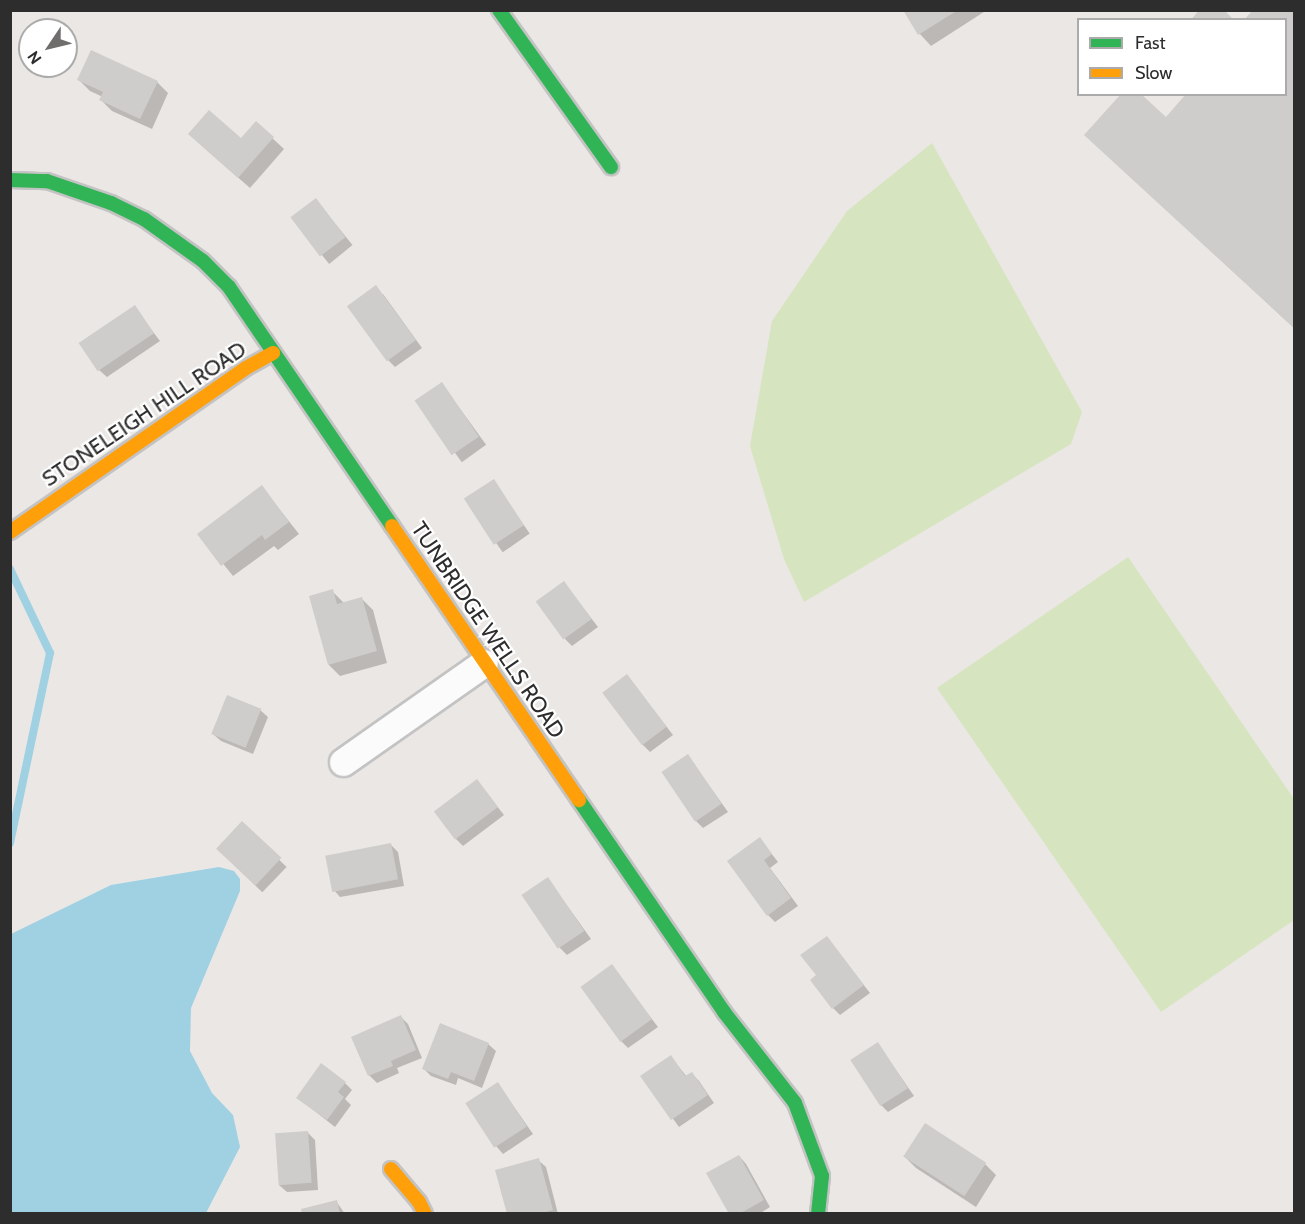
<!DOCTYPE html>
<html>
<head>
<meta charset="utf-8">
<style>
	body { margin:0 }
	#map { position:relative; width:1305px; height:1224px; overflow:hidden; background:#eae7e4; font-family:Cabin,sans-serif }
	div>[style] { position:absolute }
	.pitch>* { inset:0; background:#d6e5bf }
	.water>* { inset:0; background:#9fd1e3 }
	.shadow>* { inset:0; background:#0003; transform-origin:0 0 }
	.stream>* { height:8px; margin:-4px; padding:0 4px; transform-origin:4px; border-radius:4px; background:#9fd1e3 }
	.building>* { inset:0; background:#cfcdcb; transform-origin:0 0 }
	.roads { filter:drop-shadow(2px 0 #c4c3c3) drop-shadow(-2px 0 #c4c3c3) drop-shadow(0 2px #c4c3c3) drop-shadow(0 -2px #c4c3c3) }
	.street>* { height:27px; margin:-13.5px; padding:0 13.5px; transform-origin:13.5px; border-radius:13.5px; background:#fcfbfb }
	.fast>* { height:14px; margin:-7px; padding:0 7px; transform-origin:7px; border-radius:7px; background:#30b455 }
	.slow>* { height:14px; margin:-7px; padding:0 7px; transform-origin:7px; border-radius:7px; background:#ff9f0a }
	span { translate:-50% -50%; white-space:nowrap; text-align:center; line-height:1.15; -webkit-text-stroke:4.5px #fff; paint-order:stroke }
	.street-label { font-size:22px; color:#2d2d2d }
	.frame { position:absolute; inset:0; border:12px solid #2d2d2d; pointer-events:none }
	.legend { position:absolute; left:1077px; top:18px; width:210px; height:78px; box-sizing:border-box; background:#fff; border:2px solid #ababab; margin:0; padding:8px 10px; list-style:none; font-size:18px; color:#2d2d2d }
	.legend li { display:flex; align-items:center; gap:12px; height:30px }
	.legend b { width:30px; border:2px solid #ababab }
	.north { position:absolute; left:18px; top:18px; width:60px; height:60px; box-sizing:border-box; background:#fff; border:2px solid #ababab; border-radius:50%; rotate:235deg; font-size:16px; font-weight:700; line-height:24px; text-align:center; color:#2d2d2d }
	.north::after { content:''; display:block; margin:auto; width:21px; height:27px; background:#6f6e6d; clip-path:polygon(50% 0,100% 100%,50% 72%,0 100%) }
</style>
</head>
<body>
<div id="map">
	<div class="pitch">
		<div style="clip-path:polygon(932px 143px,1082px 412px,1071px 444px,804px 602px,784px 559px,750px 446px,772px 321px,847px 211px)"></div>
		<div style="clip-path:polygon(1128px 557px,1294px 799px,1294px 920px,1161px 1012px,937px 688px)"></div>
	</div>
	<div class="water">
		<div style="clip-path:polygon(219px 867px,234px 871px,240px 879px,240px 891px,191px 1008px,190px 1051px,212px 1093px,233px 1115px,240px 1147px,206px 1213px,11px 1213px,11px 934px,111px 885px)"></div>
	</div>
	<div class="shadow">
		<div style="clip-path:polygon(905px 10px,987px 10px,931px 46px,920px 34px)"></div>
		<div style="clip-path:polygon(1255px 10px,1294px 10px,1294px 328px,1101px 149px,1166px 119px,1286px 94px,1286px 20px)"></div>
		<div style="clip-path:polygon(79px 80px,157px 82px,168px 93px,152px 129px,112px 111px,101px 100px,103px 97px,90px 91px)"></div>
		<div style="clip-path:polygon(256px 123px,284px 149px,250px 188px,201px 145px,241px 140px)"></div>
		<div style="left:316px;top:200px;width:58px;height:30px;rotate:51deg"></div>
		<div style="clip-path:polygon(383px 294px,422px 348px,395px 367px,388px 360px)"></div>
		<div style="clip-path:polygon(134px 307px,160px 341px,107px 377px,99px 370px)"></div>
		<div style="left:442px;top:384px;width:75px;height:30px;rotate:54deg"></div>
		<div style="left:493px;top:481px;width:64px;height:33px;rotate:55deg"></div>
		<div style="clip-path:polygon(262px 487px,299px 534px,278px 550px,274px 546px,233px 576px,199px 534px)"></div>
		<div style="clip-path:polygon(564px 583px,598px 627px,572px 646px,565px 639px)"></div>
		<div style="clip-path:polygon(332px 591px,344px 603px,362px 599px,373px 610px,387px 663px,340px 676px,329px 665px)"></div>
		<div style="clip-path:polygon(627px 676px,673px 735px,650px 752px,643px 745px)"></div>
		<div style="clip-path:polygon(260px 710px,268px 717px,253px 754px,221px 741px,213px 734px)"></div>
		<div style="clip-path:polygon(688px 756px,728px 812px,703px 828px,696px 821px)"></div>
		<div style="clip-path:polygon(477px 781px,504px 815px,463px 846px,456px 839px)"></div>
		<div style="left:242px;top:824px;width:62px;height:35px;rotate:44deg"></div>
		<div style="clip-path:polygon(760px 839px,778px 862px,770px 868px,798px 906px,775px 922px,768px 915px)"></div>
		<div style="clip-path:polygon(391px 845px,398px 852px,404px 886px,340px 897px,333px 889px)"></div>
		<div style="clip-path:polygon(548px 879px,591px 939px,567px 955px,560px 948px)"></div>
		<div style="clip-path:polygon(827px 938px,870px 993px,840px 1015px,833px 1008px,818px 975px)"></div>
		<div style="clip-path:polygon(611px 966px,658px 1027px,628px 1048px,621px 1041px)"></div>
		<div style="clip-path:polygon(401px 1017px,408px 1024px,422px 1058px,397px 1068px,399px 1073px,377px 1083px,370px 1076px,353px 1037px)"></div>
		<div style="clip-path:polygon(488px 1044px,496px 1051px,482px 1088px,458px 1078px,456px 1085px,431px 1076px,424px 1069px)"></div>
		<div style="clip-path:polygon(878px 1044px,914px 1096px,888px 1112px,881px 1105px)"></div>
		<div style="clip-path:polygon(671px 1057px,687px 1077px,691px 1073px,699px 1081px,714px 1103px,679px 1127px,642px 1076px)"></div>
		<div style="clip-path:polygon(345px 1083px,352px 1090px,345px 1099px,351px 1105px,335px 1127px,298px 1098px)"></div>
		<div style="clip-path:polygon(498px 1084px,533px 1134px,503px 1154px,496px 1146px)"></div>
		<div style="clip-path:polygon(308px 1133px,315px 1140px,318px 1190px,287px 1192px,279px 1185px)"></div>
		<div style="clip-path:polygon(739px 1156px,746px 1164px,770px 1207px,759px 1214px,730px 1214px)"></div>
		<div style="clip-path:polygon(905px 1157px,985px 1164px,996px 1175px,976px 1207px,916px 1168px)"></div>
		<div style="clip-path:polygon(538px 1160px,546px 1167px,558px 1214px,509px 1214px)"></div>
		<div style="clip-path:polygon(336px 1201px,345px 1214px,303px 1214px)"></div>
	</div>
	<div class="stream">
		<div style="left:10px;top:569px;width:93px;rotate:64.5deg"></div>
		<div style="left:50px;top:653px;width:194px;rotate:101.9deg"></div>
	</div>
	<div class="building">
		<div style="clip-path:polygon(903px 10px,958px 10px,918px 35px)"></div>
		<div style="clip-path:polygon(1199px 10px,1224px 10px,1234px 20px,1191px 20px)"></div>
		<div style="clip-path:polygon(1253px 10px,1294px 10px,1294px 328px,1084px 135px,1121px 94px,1141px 94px,1166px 117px,1186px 94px,1286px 94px,1286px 20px,1244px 20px)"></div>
		<div style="clip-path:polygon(91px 50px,158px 81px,140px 119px,99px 100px,103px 92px,77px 80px)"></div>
		<div style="clip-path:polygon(209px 110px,241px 138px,256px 121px,274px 137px,238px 178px,188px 134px)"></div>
		<div style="left:316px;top:198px;width:49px;height:32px;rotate:53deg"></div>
		<div style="left:376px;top:285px;width:68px;height:36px;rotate:54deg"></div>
		<div style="left:135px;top:305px;width:34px;height:68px;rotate:56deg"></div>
		<div style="left:442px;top:382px;width:66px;height:33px;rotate:56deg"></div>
		<div style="left:494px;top:479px;width:55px;height:36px;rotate:57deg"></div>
		<div style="clip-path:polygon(262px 485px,289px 522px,265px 540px,262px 535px,221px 566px,197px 534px)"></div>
		<div style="left:564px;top:581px;width:47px;height:35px;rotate:54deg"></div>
		<div style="clip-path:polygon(333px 589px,337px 604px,362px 597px,377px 651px,328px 665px,309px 596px)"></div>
		<div style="left:627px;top:674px;width:66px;height:31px;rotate:53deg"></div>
		<div style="left:227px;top:695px;width:37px;height:42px;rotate:22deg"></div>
		<div style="left:688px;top:754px;width:60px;height:32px;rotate:56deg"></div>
		<div style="left:477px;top:779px;width:35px;height:54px;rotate:53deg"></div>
		<div style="left:242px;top:821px;width:54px;height:38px;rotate:43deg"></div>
		<div style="clip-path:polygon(760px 837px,772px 854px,764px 860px,791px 898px,767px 916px,727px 861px)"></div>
		<div style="left:391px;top:843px;width:37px;height:67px;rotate:79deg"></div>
		<div style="left:548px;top:877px;width:65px;height:32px;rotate:56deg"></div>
		<div style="clip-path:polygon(827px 936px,864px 985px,832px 1009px,810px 980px,816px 975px,800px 955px)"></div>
		<div style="left:612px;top:964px;width:68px;height:39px;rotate:54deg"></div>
		<div style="clip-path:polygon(401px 1015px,416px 1050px,391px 1061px,393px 1066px,368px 1076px,351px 1037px)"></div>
		<div style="clip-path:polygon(440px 1023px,489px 1043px,474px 1081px,451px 1072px,448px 1079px,422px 1069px)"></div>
		<div style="left:878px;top:1042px;width:55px;height:33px;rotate:57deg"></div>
		<div style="clip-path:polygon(671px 1055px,685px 1076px,692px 1072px,708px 1095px,671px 1120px,640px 1076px)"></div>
		<div style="clip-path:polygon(321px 1063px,346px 1082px,338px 1092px,344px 1097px,327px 1120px,296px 1098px)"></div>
		<div style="left:498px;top:1082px;width:53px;height:39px;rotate:57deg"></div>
		<div style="left:925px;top:1123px;width:73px;height:40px;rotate:33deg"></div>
		<div style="left:308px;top:1131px;width:52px;height:33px;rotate:86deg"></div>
		<div style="clip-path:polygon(739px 1155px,764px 1200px,739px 1214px,729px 1214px,706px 1173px)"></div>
		<div style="clip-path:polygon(539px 1158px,553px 1210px,539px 1214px,507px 1214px,495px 1170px)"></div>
		<div style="clip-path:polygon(337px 1200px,340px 1214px,302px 1214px,301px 1209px)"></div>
	</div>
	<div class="roads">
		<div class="street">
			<div style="left:343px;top:762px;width:172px;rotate:-35.1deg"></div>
		</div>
		<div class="fast">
			<div style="left:499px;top:10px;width:193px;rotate:54.5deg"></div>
			<div style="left:10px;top:180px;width:37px;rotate:2deg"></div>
			<div style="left:47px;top:181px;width:68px;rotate:19deg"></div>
			<div style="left:111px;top:203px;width:37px;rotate:26deg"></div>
			<div style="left:144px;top:219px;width:72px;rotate:35.4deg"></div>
			<div style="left:203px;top:261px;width:37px;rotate:45deg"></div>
			<div style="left:229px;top:287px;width:289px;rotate:55.7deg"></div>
			<div style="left:579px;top:800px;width:257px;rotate:55.6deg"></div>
			<div style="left:724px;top:1012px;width:115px;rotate:52deg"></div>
			<div style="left:795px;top:1103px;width:78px;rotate:69.7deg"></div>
			<div style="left:822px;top:1176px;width:38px;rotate:96deg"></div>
		</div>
		<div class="slow">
			<div style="left:392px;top:526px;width:332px;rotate:55.7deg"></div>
			<div style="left:10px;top:532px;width:287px;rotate:-34.8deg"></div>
			<div style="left:246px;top:368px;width:31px;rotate:-29deg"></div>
			<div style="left:391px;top:1169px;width:43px;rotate:49.7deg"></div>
			<div style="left:419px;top:1202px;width:13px;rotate:63deg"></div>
		</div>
	</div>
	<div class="street-label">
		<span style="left:144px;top:414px;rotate:-34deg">STONELEIGH HILL ROAD</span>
		<span style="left:488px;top:630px;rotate:56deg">TUNBRIDGE WELLS ROAD</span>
	</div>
	<div class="frame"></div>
	<ul class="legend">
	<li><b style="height:8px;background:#30b455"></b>Fast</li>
	<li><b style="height:8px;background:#ff9f0a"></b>Slow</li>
	</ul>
	<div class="north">N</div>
</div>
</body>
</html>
